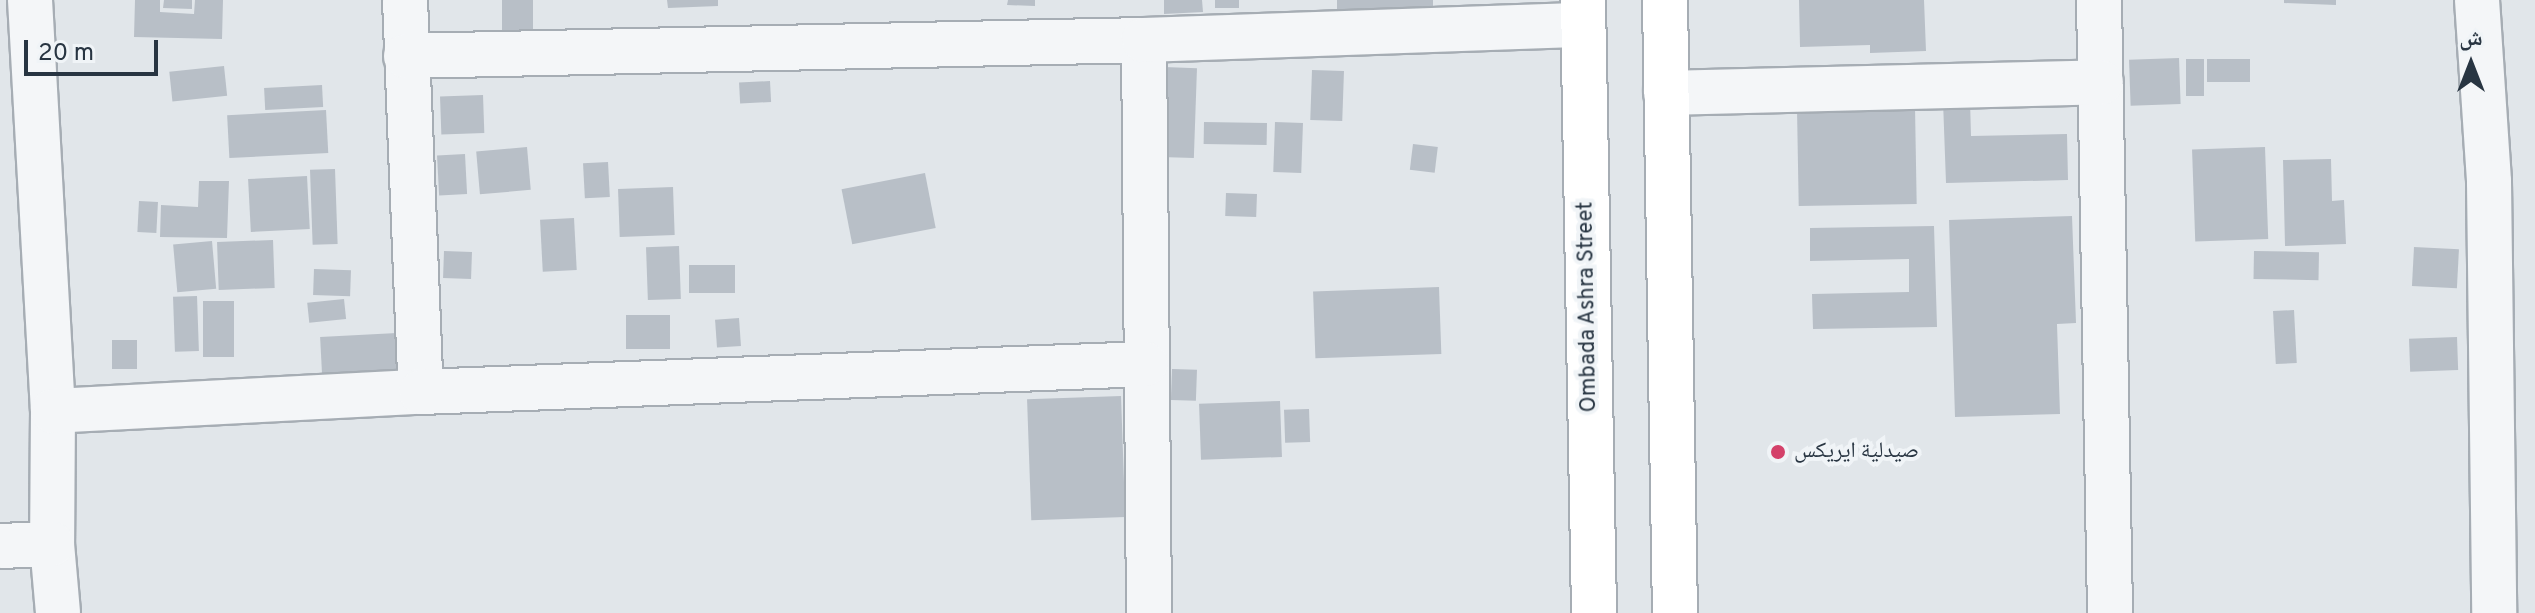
<!DOCTYPE html>
<html>
<head>
<meta charset="utf-8">
<style>
	body { margin:0 }
	#map { position:relative; width:2535px; height:613px; overflow:hidden; background:#e1e6ea; font-family:Overpass,"Noto Naskh Arabic",sans-serif }
	div>[style] { position:absolute }
	.building>* { inset:0; background:#b8bfc7; transform-origin:0 0 }
	.roads { filter:drop-shadow(2px 0 #a6adb4) drop-shadow(-2px 0 #a6adb4) drop-shadow(0 2px #a6adb4) drop-shadow(0 -2px #a6adb4) }
	.minor>* { height:44px; margin:-22px; padding:0 22px; transform-origin:22px; border-radius:22px; background:#f4f6f8 }
	.major>* { height:44px; margin:-22px; padding:0 22px; transform-origin:22px; border-radius:22px; background:#fff }
	.dots>* { width:22px; height:22px; translate:-50% -50%; box-sizing:border-box; border:4px solid #f0f4f7; border-radius:50% }
	span { translate:-50% -50%; white-space:nowrap; text-align:center; line-height:1.15; -webkit-text-stroke:8px #f0f4f7; paint-order:stroke }
	.street-label { font-size:22px; color:#283542 }
	.poi-label { font-size:22px; color:#283542 }
	.left { translate:0 -50%; text-align:left }
	.north { position:absolute; left:2431px; top:24px; width:80px; height:80px; -webkit-text-stroke:6px #f0f4f7; paint-order:stroke; rotate:0deg; font-size:22px; font-weight:700; line-height:32px; text-align:center; color:#283542 }
	.north::after { content:''; display:block; margin:auto; width:28px; height:36px; background:#283542; clip-path:polygon(50% 0,100% 100%,50% 72%,0 100%) }
	.scale { position:absolute; left:24px; top:40px; width:134px; height:36px; box-sizing:border-box; border:4px solid #283542; border-top:0; padding-left:10px; font-size:24px; line-height:28px; white-space:nowrap; color:#283542; -webkit-text-stroke:6px #f0f4f7; paint-order:stroke }
</style>
</head>
<body>
<div id="map">
	<div class="building">
		<div style="clip-path:polygon(135px 0,160px 0,160px 12px,194px 14px,195px 0,223px 0,222px 39px,134px 37px)"></div>
		<div style="clip-path:polygon(164px 0,192px 0,192px 9px,163px 8px)"></div>
		<div style="left:502px;top:0;width:31px;height:31px"></div>
		<div style="clip-path:polygon(667px 0,718px 0,718px 6px,668px 8px)"></div>
		<div style="clip-path:polygon(1008px 0,1035px 0,1035px 6px,1007px 5px)"></div>
		<div style="clip-path:polygon(1164px 0,1202px 0,1203px 12px,1164px 14px)"></div>
		<div style="left:1215px;top:0;width:24px;height:8px"></div>
		<div style="left:1337px;top:0;width:96px;height:36px"></div>
		<div style="clip-path:polygon(1799px 0,1924px 0,1926px 51px,1870px 53px,1870px 45px,1800px 47px)"></div>
		<div style="clip-path:polygon(2284px 0,2336px 0,2336px 5px,2284px 3px)"></div>
		<div style="left:2179px;top:58px;width:46px;height:50px;rotate:88deg"></div>
		<div style="left:2186px;top:59px;width:18px;height:37px"></div>
		<div style="left:2207px;top:59px;width:43px;height:23px"></div>
		<div style="left:224px;top:66px;width:30px;height:55px;rotate:84deg"></div>
		<div style="left:1164px;top:67px;width:33px;height:90px;rotate:2deg"></div>
		<div style="left:1312px;top:70px;width:32px;height:50px;rotate:2deg"></div>
		<div style="left:770px;top:81px;width:21px;height:31px;rotate:87deg"></div>
		<div style="left:322px;top:85px;width:22px;height:58px;rotate:87deg"></div>
		<div style="left:483px;top:95px;width:38px;height:43px;rotate:88deg"></div>
		<div style="clip-path:polygon(1970px 100px,1971px 136px,2067px 134px,2068px 180px,1946px 183px,1943px 101px)"></div>
		<div style="left:1915px;top:107px;width:97px;height:118px;rotate:89deg"></div>
		<div style="left:326px;top:110px;width:43px;height:99px;rotate:87deg"></div>
		<div style="left:1204px;top:122px;width:63px;height:22px;rotate:1deg"></div>
		<div style="left:1275px;top:122px;width:28px;height:50px;rotate:2deg"></div>
		<div style="left:1413px;top:144px;width:25px;height:26px;rotate:7deg"></div>
		<div style="left:527px;top:147px;width:43px;height:51px;rotate:85deg"></div>
		<div style="left:2265px;top:147px;width:92px;height:73px;rotate:88deg"></div>
		<div style="left:465px;top:154px;width:40px;height:28px;rotate:87deg"></div>
		<div style="clip-path:polygon(2331px 159px,2332px 201px,2344px 200px,2346px 244px,2285px 246px,2283px 160px)"></div>
		<div style="left:608px;top:162px;width:35px;height:25px;rotate:87deg"></div>
		<div style="left:335px;top:169px;width:75px;height:25px;rotate:88deg"></div>
		<div style="left:925px;top:173px;width:56px;height:85px;rotate:79deg"></div>
		<div style="left:307px;top:176px;width:53px;height:59px;rotate:87deg"></div>
		<div style="clip-path:polygon(199px 181px,229px 181px,227px 238px,160px 237px,161px 205px,198px 207px)"></div>
		<div style="left:673px;top:187px;width:48px;height:55px;rotate:88deg"></div>
		<div style="left:1226px;top:193px;width:31px;height:23px;rotate:2deg"></div>
		<div style="left:139px;top:201px;width:19px;height:31px;rotate:3deg"></div>
		<div style="clip-path:polygon(2072px 216px,2076px 323px,2057px 324px,2060px 414px,1955px 417px,1949px 220px)"></div>
		<div style="left:574px;top:218px;width:52px;height:34px;rotate:87deg"></div>
		<div style="clip-path:polygon(1934px 226px,1937px 327px,1813px 329px,1812px 294px,1909px 292px,1909px 259px,1810px 261px,1810px 228px)"></div>
		<div style="left:273px;top:240px;width:48px;height:56px;rotate:88deg"></div>
		<div style="left:212px;top:241px;width:48px;height:39px;rotate:85deg"></div>
		<div style="left:679px;top:246px;width:53px;height:33px;rotate:88deg"></div>
		<div style="left:2414px;top:247px;width:45px;height:39px;rotate:3deg"></div>
		<div style="left:444px;top:251px;width:28px;height:27px;rotate:2deg"></div>
		<div style="left:2254px;top:251px;width:65px;height:28px;rotate:1deg"></div>
		<div style="left:689px;top:265px;width:46px;height:28px"></div>
		<div style="left:314px;top:269px;width:37px;height:26px;rotate:2deg"></div>
		<div style="left:1439px;top:287px;width:67px;height:126px;rotate:88deg"></div>
		<div style="left:197px;top:296px;width:55px;height:24px;rotate:88deg"></div>
		<div style="left:344px;top:299px;width:20px;height:37px;rotate:84deg"></div>
		<div style="left:203px;top:301px;width:31px;height:56px"></div>
		<div style="left:2294px;top:310px;width:53px;height:21px;rotate:87deg"></div>
		<div style="left:626px;top:315px;width:44px;height:34px"></div>
		<div style="left:739px;top:318px;width:28px;height:24px;rotate:86deg"></div>
		<div style="left:397px;top:333px;width:41px;height:77px;rotate:87deg"></div>
		<div style="left:2457px;top:337px;width:33px;height:48px;rotate:88deg"></div>
		<div style="left:112px;top:340px;width:25px;height:29px"></div>
		<div style="left:1172px;top:369px;width:25px;height:31px;rotate:2deg"></div>
		<div style="left:1121px;top:396px;width:121px;height:94px;rotate:88deg"></div>
		<div style="left:1280px;top:401px;width:56px;height:81px;rotate:88deg"></div>
		<div style="left:1309px;top:409px;width:33px;height:25px;rotate:88deg"></div>
	</div>
	<div class="roads">
		<div class="minor">
			<div style="left:30px;top:0;width:412px;rotate:86.8deg"></div>
			<div style="left:53px;top:411px;width:133px;rotate:90.4deg"></div>
			<div style="left:52px;top:544px;width:69px;rotate:85deg"></div>
			<div style="left:405px;top:0;width:392px;rotate:87.7deg"></div>
			<div style="left:2099px;top:0;width:613px;rotate:88.97deg"></div>
			<div style="left:2477px;top:0;width:182px;rotate:86.2deg"></div>
			<div style="left:2489px;top:182px;width:431px;rotate:89.3deg"></div>
			<div style="left:1144px;top:40px;width:573px;rotate:89.5deg"></div>
			<div style="left:406px;top:56px;width:738px;rotate:-1.24deg"></div>
			<div style="left:1144px;top:40px;width:439px;rotate:-2deg"></div>
			<div style="left:1666px;top:93px;width:435px;rotate:-1.4deg"></div>
			<div style="left:53px;top:411px;width:368px;rotate:-3deg"></div>
			<div style="left:421px;top:392px;width:725px;rotate:-2.21deg"></div>
			<div style="left:0;top:546px;width:52px;rotate:-2.2deg"></div>
		</div>
		<div class="major">
			<div style="left:1583px;top:0;width:613px;rotate:88.97deg"></div>
			<div style="left:1665px;top:0;width:613px;rotate:89.07deg"></div>
		</div>
	</div>
	<div class="dots">
		<div style="left:1778px;top:452px;background:#d4416a"></div>
	</div>
	<div class="street-label">
		<span style="left:1588px;top:307px;rotate:-91deg">Ombada Ashra Street</span>
	</div>
	<div class="poi-label">
		<span class="left" style="left:1794px;top:452px">صيدلية ايريكس</span>
	</div>
	<div class="north">ش</div>
	<div class="scale">20 m</div>
</div>
</body>
</html>
